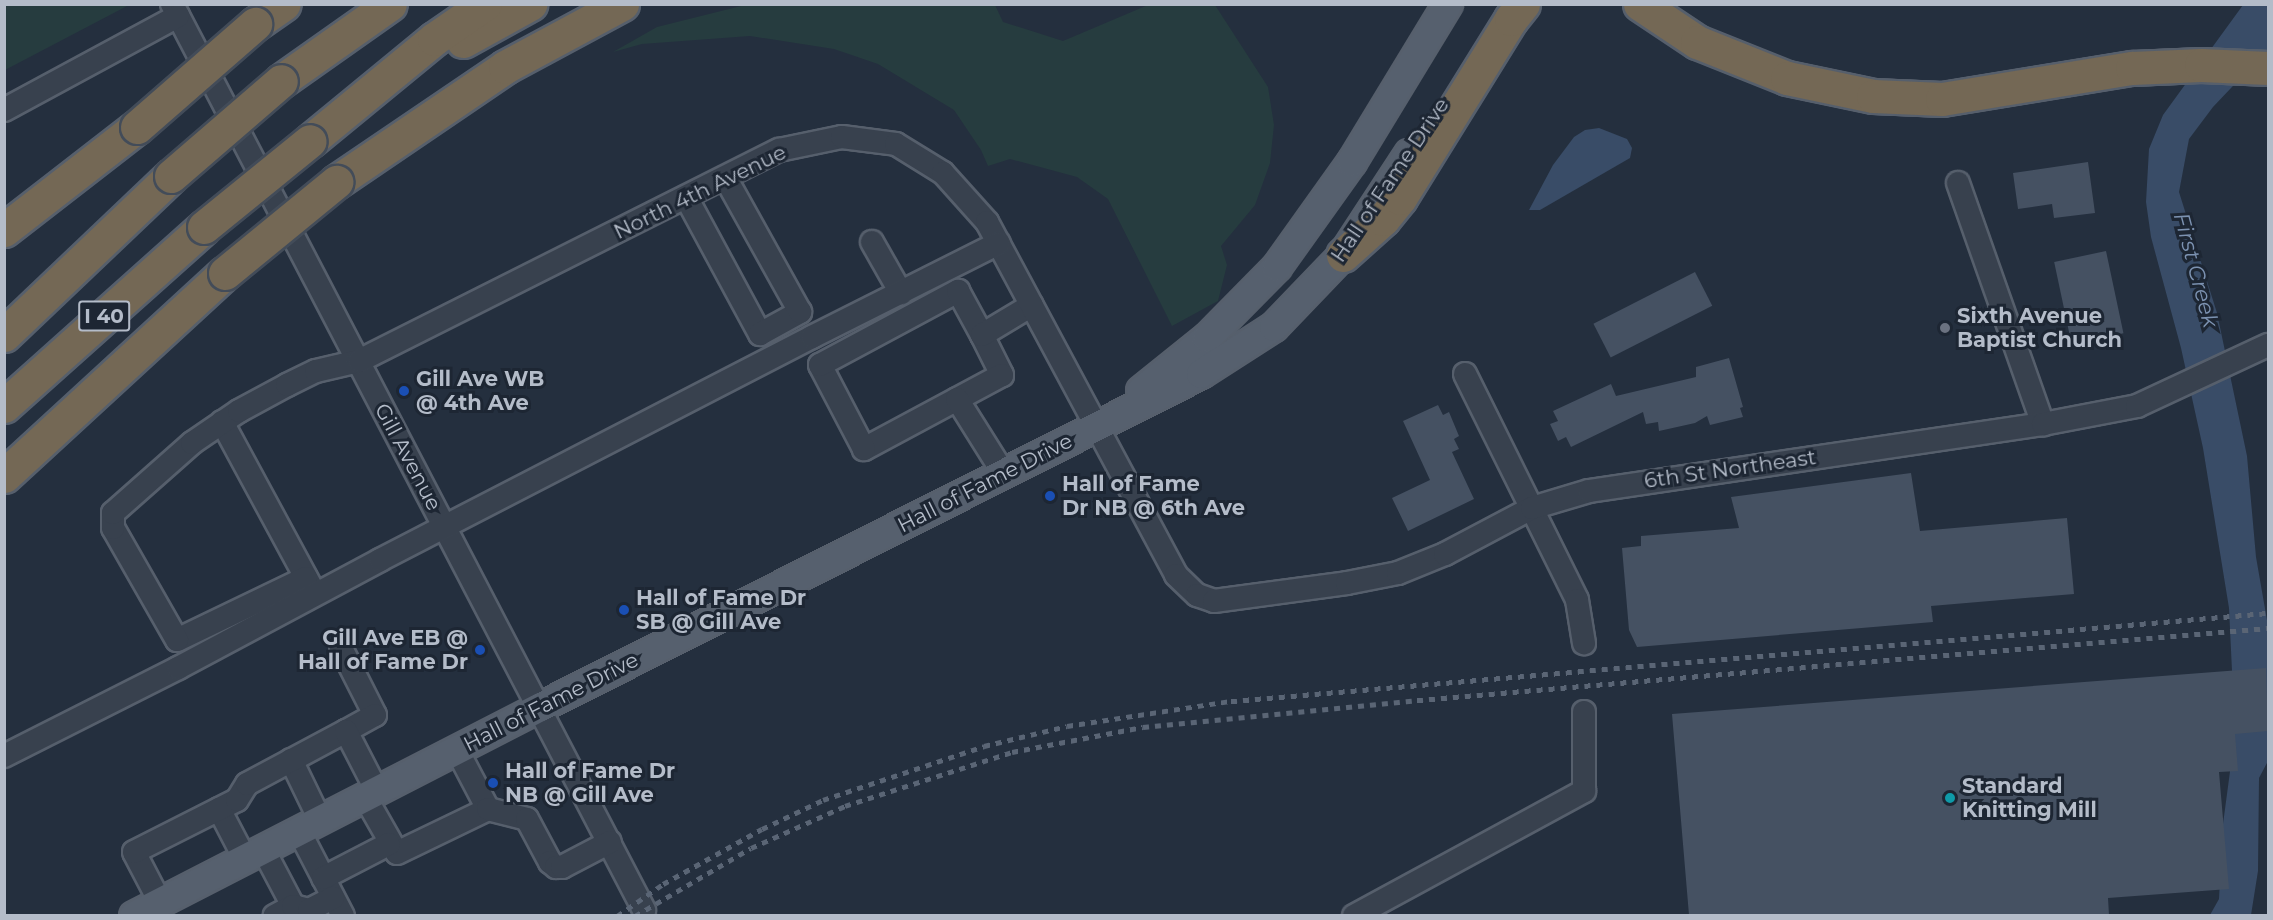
<!DOCTYPE html>
<html>
<head>
<meta charset="utf-8">
<style>
	body { margin:0 }
	#map { position:relative; width:2273px; height:920px; overflow:hidden; background:#242f3e; font-family:Montserrat,sans-serif }
	div>[style] { position:absolute }
	.green>* { inset:0; background:#263c3f }
	.water>* { inset:0; background:#394c67 }
	.building>* { inset:0; background:#455162; transform-origin:0 0 }
	.roads { filter:drop-shadow(2px 0 #565f6c) drop-shadow(-2px 0 #565f6c) drop-shadow(0 2px #565f6c) drop-shadow(0 -2px #565f6c) }
	.minor>* { height:22px; margin:-11px; padding:0 11px; transform-origin:11px; border-radius:11px; background:#38414e }
	.major>* { height:28px; margin:-14px; padding:0 14px; transform-origin:14px; border-radius:14px; background:#56606e }
	.highway>* { height:33px; margin:-16.5px; padding:0 16.5px; transform-origin:16.5px; border-radius:16.5px; background:#746855 }
	.rail>* { height:4.5px; margin-top:-2.25px; transform-origin:0; background:repeating-linear-gradient(90deg,#5a6575 0 6px,transparent 0 12px) }
	.bridges { filter:drop-shadow(2px 0 #434c59) drop-shadow(-2px 0 #434c59) drop-shadow(0 2px #434c59) drop-shadow(0 -2px #434c59) }
	.highway-bridge>* { height:33px; margin:-16.5px; padding:0 16.5px; transform-origin:16.5px; border-radius:16.5px; background:#746855 }
	.dots>* { width:16px; height:16px; translate:-50% -50%; box-sizing:border-box; border:3px solid #1d2633; border-radius:50% }
	span { translate:-50% -50%; white-space:nowrap; text-align:center; line-height:1.15; -webkit-text-stroke:6px #1d2633; paint-order:stroke }
	.shield-label span { padding:2px 4px; background:#1d2633; border:2px solid; border-radius:4px; -webkit-text-stroke-width:0 }
	.shield-label { font-size:20px; color:#b4bcc9; font-weight:700 }
	.street-label { font-size:21px; color:#b4bcc9 }
	.poi-label { font-size:21px; color:#b4bcc9; font-weight:700 }
	.left { translate:0 -50%; text-align:left }
	.right { translate:-100% -50%; text-align:right }
	.water-label { font-size:22px; color:#7c92b1; font-style:italic }
	.frame { position:absolute; inset:0; border:6px solid #b4bcc9; pointer-events:none }
</style>
</head>
<body>
<div id="map">
	<div class="green">
		<div style="clip-path:polygon(5px 4px,129px 4px,129px 5px,5px 70px)"></div>
		<div style="clip-path:polygon(745px 5px,995px 5px,1003px 22px,1063px 41px,1148px 5px,1215px 5px,1268px 87px,1274px 125px,1270px 163px,1255px 205px,1221px 246px,1227px 265px,1218px 301px,1172px 326px,1108px 199px,1077px 177px,1010px 159px,988px 166px,981px 150px,954px 110px,878px 64px,834px 49px,750px 36px,642px 44px,613px 52px,657px 27px)"></div>
	</div>
	<div class="water">
		<div style="clip-path:polygon(2243px 5px,2268px 5px,2268px 49px,2213px 107px,2189px 139px,2179px 192px,2217px 313px,2247px 456px,2256px 557px,2268px 626px,2268px 761px,2259px 778px,2258px 871px,2251px 915px,2210px 915px,2219px 899px,2223px 824px,2235px 734px,2229px 608px,2203px 448px,2181px 348px,2151px 237px,2146px 202px,2149px 149px,2163px 115px)"></div>
		<div style="clip-path:polygon(1599px 128px,1627px 139px,1632px 148px,1630px 158px,1540px 210px,1529px 210px,1553px 165px,1574px 137px,1585px 130px)"></div>
	</div>
	<div class="building">
		<div style="clip-path:polygon(2088px 162px,2095px 213px,2054px 218px,2052px 204px,2018px 209px,2013px 173px)"></div>
		<div style="left:2106px;top:251px;width:84px;height:53px;rotate:78deg"></div>
		<div style="left:1695px;top:272px;width:38px;height:114px;rotate:63deg"></div>
		<div style="clip-path:polygon(1729px 358px,1743px 407px,1740px 408px,1743px 417px,1710px 425px,1707px 416px,1695px 423px,1659px 431px,1658px 422px,1646px 424px,1643px 412px,1571px 447px,1566px 437px,1558px 441px,1550px 424px,1558px 421px,1553px 411px,1611px 384px,1616px 396px,1696px 377px,1696px 367px)"></div>
		<div style="clip-path:polygon(1438px 405px,1443px 415px,1449px 412px,1459px 436px,1454px 439px,1459px 449px,1452px 452px,1474px 499px,1408px 531px,1392px 498px,1430px 480px,1403px 421px)"></div>
		<div style="clip-path:polygon(1911px 473px,1920px 531px,2067px 518px,2074px 594px,1931px 606px,1933px 622px,1637px 647px,1629px 630px,1622px 548px,1641px 546px,1641px 536px,1739px 528px,1731px 497px)"></div>
		<div style="clip-path:polygon(2266px 668px,2268px 731px,2235px 734px,2238px 771px,2219px 772px,2229px 889px,2108px 898px,2109px 915px,1689px 915px,1672px 714px)"></div>
	</div>
	<div class="roads">
		<div class="minor">
			<div style="left:172px;top:4px;width:1022px;rotate:62.48deg"></div>
			<div style="left:4px;top:110px;width:198px;rotate:-28.4deg"></div>
			<div style="left:1958px;top:183px;width:256px;rotate:70.6deg"></div>
			<div style="left:686px;top:197px;width:156px;rotate:61.6deg"></div>
			<div style="left:760px;top:334px;width:46px;rotate:-28.8deg"></div>
			<div style="left:800px;top:312px;width:154px;rotate:-119.1deg"></div>
			<div style="left:872px;top:242px;width:59px;rotate:60.4deg"></div>
			<div style="left:982px;top:335px;width:45px;rotate:63.4deg"></div>
			<div style="left:1002px;top:375px;width:157px;rotate:151.8deg"></div>
			<div style="left:864px;top:449px;width:95px;rotate:-117.6deg"></div>
			<div style="left:820px;top:365px;width:157px;rotate:-28.2deg"></div>
			<div style="left:958px;top:291px;width:50px;rotate:61.4deg"></div>
			<div style="left:982px;top:335px;width:58px;rotate:-31deg"></div>
			<div style="left:1465px;top:374px;width:252px;rotate:63.6deg"></div>
			<div style="left:1577px;top:600px;width:44px;rotate:80.8deg"></div>
			<div style="left:957px;top:399px;width:89px;rotate:57.9deg"></div>
			<div style="left:222px;top:422px;width:191px;rotate:61.6deg"></div>
			<div style="left:306px;top:578px;width:143px;rotate:154.3deg"></div>
			<div style="left:177px;top:640px;width:129px;rotate:-119.7deg"></div>
			<div style="left:113px;top:528px;width:15px;rotate:-90deg"></div>
			<div style="left:113px;top:513px;width:106px;rotate:-41.5deg"></div>
			<div style="left:192px;top:443px;width:57px;rotate:-34.2deg"></div>
			<div style="left:239px;top:411px;width:55px;rotate:-28.4deg"></div>
			<div style="left:287px;top:385px;width:32px;rotate:-26deg"></div>
			<div style="left:316px;top:371px;width:44px;rotate:-13.1deg"></div>
			<div style="left:359px;top:361px;width:470px;rotate:-26.7deg"></div>
			<div style="left:779px;top:150px;width:64px;rotate:-11.7deg"></div>
			<div style="left:842px;top:137px;width:54px;rotate:7.4deg"></div>
			<div style="left:896px;top:144px;width:55px;rotate:31.7deg"></div>
			<div style="left:943px;top:173px;width:66px;rotate:48.1deg"></div>
			<div style="left:987px;top:222px;width:400px;rotate:61.8deg"></div>
			<div style="left:1176px;top:575px;width:29px;rotate:44deg"></div>
			<div style="left:1197px;top:595px;width:18px;rotate:19deg"></div>
			<div style="left:1214px;top:601px;width:134px;rotate:-7.7deg"></div>
			<div style="left:1347px;top:583px;width:52px;rotate:-11.1deg"></div>
			<div style="left:1398px;top:573px;width:51px;rotate:-22deg"></div>
			<div style="left:1445px;top:554px;width:98px;rotate:-27.9deg"></div>
			<div style="left:1532px;top:508px;width:59px;rotate:-16.6deg"></div>
			<div style="left:1589px;top:491px;width:459px;rotate:-8.4deg"></div>
			<div style="left:2043px;top:424px;width:96px;rotate:-10.8deg"></div>
			<div style="left:2137px;top:406px;width:145px;rotate:-25deg"></div>
			<div style="left:341px;top:648px;width:75px;rotate:63.1deg"></div>
			<div style="left:375px;top:715px;width:33px;rotate:151deg"></div>
			<div style="left:457px;top:750px;width:67px;rotate:62.3deg"></div>
			<div style="left:4px;top:756px;width:195px;rotate:-26.8deg"></div>
			<div style="left:178px;top:668px;width:229px;rotate:-28.1deg"></div>
			<div style="left:380px;top:560px;width:486px;rotate:-27.3deg"></div>
			<div style="left:812px;top:337px;width:209px;rotate:-26.7deg"></div>
			<div style="left:291px;top:760px;width:67px;rotate:64.2deg"></div>
			<div style="left:365px;top:797px;width:64px;rotate:60.3deg"></div>
			<div style="left:397px;top:853px;width:101px;rotate:-25.8deg"></div>
			<div style="left:488px;top:809px;width:40px;rotate:14.4deg"></div>
			<div style="left:527px;top:819px;width:49px;rotate:61.9deg"></div>
			<div style="left:550px;top:862px;width:8px;rotate:40deg"></div>
			<div style="left:556px;top:867px;width:6px"></div>
			<div style="left:562px;top:867px;width:54px;rotate:-27.5deg"></div>
			<div style="left:219px;top:809px;width:56px;rotate:62.5deg"></div>
			<div style="left:299px;top:831px;width:96px;rotate:62.6deg"></div>
			<div style="left:263px;top:849px;width:64px;rotate:62.2deg"></div>
			<div style="left:293px;top:906px;width:21px;rotate:152deg"></div>
			<div style="left:323px;top:878px;width:74px;rotate:-27.3deg"></div>
			<div style="left:160px;top:902px;width:56px;rotate:-117.5deg"></div>
			<div style="left:134px;top:852px;width:115px;rotate:-26.8deg"></div>
			<div style="left:237px;top:800px;width:19px;rotate:-58deg"></div>
			<div style="left:247px;top:784px;width:112px;rotate:-28.2deg"></div>
			<div style="left:346px;top:731px;width:68px;rotate:62.7deg"></div>
			<div style="left:293px;top:906px;width:16px;rotate:14deg"></div>
			<div style="left:309px;top:910px;width:27px;rotate:-27deg"></div>
			<div style="left:1354px;top:916px;width:262px;rotate:-28.5deg"></div>
			<div style="left:1584px;top:791px;width:79px;rotate:-90deg"></div>
		</div>
		<div class="major">
			<div style="left:1141px;top:391px;width:85px;rotate:-38.8deg"></div>
			<div style="left:1207px;top:338px;width:100px;rotate:-45.4deg"></div>
			<div style="left:1277px;top:267px;width:129px;rotate:-54.5deg"></div>
			<div style="left:1352px;top:162px;width:185px;rotate:-58.7deg"></div>
			<div style="left:134px;top:916px;width:458px;rotate:-27.2deg"></div>
			<div style="left:541px;top:707px;width:739px;rotate:-26.77deg"></div>
			<div style="left:1201px;top:374px;width:87px;rotate:-32.8deg"></div>
			<div style="left:1274px;top:327px;width:100px;rotate:-46.2deg"></div>
			<div style="left:1343px;top:255px;width:121px;rotate:-56.8deg"></div>
		</div>
		<div class="highway">
			<div style="left:1640px;top:4px;width:69px;rotate:33.7deg"></div>
			<div style="left:1697px;top:42px;width:97px;rotate:21.8deg"></div>
			<div style="left:1787px;top:78px;width:88px;rotate:11.8deg"></div>
			<div style="left:1873px;top:96px;width:69px;rotate:2.5deg"></div>
			<div style="left:1942px;top:99px;width:193px;rotate:-9.3deg"></div>
			<div style="left:2132px;top:68px;width:69px;rotate:-2.5deg"></div>
			<div style="left:2201px;top:65px;width:67px;rotate:2.6deg"></div>
			<div style="left:255px;top:24px;width:35px;rotate:-35deg"></div>
			<div style="left:463px;top:41px;width:77px;rotate:-28.9deg"></div>
			<div style="left:281px;top:81px;width:133px;rotate:-35.2deg"></div>
			<div style="left:310px;top:141px;width:161px;rotate:-39.4deg"></div>
			<div style="left:434px;top:39px;width:62px;rotate:-34.5deg"></div>
			<div style="left:336px;top:182px;width:204px;rotate:-34.2deg"></div>
			<div style="left:505px;top:67px;width:133px;rotate:-28.3deg"></div>
			<div style="left:4px;top:230px;width:168px;rotate:-37.8deg"></div>
			<div style="left:1343px;top:255px;width:54px;rotate:-42deg"></div>
			<div style="left:1383px;top:219px;width:27px;rotate:-51deg"></div>
			<div style="left:1400px;top:198px;width:211px;rotate:-58.2deg"></div>
			<div style="left:1511px;top:19px;width:19px;rotate:-51deg"></div>
			<div style="left:4px;top:335px;width:231px;rotate:-43.6deg"></div>
			<div style="left:4px;top:406px;width:268px;rotate:-41.8deg"></div>
			<div style="left:4px;top:476px;width:300px;rotate:-42.6deg"></div>
		</div>
	</div>
	<div class="rail">
		<div style="left:617px;top:916px;width:56px;rotate:-34.8deg"></div>
		<div style="left:663px;top:884px;width:113px;rotate:-29.1deg"></div>
		<div style="left:762px;top:829px;width:68px;rotate:-25.4deg"></div>
		<div style="left:823px;top:800px;width:170px;rotate:-18.5deg"></div>
		<div style="left:984px;top:746px;width:85px;rotate:-13.5deg"></div>
		<div style="left:1067px;top:726px;width:166px;rotate:-8.7deg"></div>
		<div style="left:1231px;top:701px;width:1041px;rotate:-4.85deg"></div>
		<div style="left:635px;top:916px;width:134px;rotate:-30.4deg"></div>
		<div style="left:751px;top:848px;width:103px;rotate:-24.1deg"></div>
		<div style="left:845px;top:806px;width:176px;rotate:-17.9deg"></div>
		<div style="left:1012px;top:752px;width:133px;rotate:-10.8deg"></div>
		<div style="left:1143px;top:727px;width:275px;rotate:-5.6deg"></div>
		<div style="left:1417px;top:700px;width:854px;rotate:-4.84deg"></div>
	</div>
	<div class="bridges">
		<div class="highway-bridge">
			<div style="left:137px;top:127px;width:157px;rotate:-41.1deg"></div>
			<div style="left:171px;top:176px;width:145px;rotate:-40.8deg"></div>
			<div style="left:204px;top:227px;width:136px;rotate:-39.1deg"></div>
			<div style="left:225px;top:273px;width:144px;rotate:-39.3deg"></div>
		</div>
	</div>
	<div class="dots">
		<div style="left:1945px;top:328px;background:#6b7280"></div>
		<div style="left:404px;top:391px;background:#1a4fb4"></div>
		<div style="left:1050px;top:496px;background:#1a4fb4"></div>
		<div style="left:624px;top:610px;background:#1a4fb4"></div>
		<div style="left:480px;top:650px;background:#1a4fb4"></div>
		<div style="left:493px;top:783px;background:#1a4fb4"></div>
		<div style="left:1950px;top:798px;background:#0f9aa8"></div>
	</div>
	<div class="shield-label">
		<span style="left:104px;top:316px">I 40</span>
	</div>
	<div class="street-label">
		<span style="left:1390px;top:180px;rotate:-56deg">Hall of Fame Drive</span>
		<span style="left:700px;top:192px;rotate:-26deg">North 4th Avenue</span>
		<span style="left:408px;top:457px;rotate:62deg">Gill Avenue</span>
		<span style="left:1730px;top:469px;rotate:-8deg">6th St Northeast</span>
		<span style="left:985px;top:483px;rotate:-27deg">Hall of Fame Drive</span>
		<span style="left:551px;top:702px;rotate:-27deg">Hall of Fame Drive</span>
	</div>
	<div class="poi-label">
		<span class="left" style="left:1957px;top:328px">Sixth Avenue<br>Baptist Church</span>
		<span class="left" style="left:416px;top:391px">Gill Ave WB<br>@ 4th Ave</span>
		<span class="left" style="left:1062px;top:496px">Hall of Fame<br>Dr NB @ 6th Ave</span>
		<span class="left" style="left:636px;top:610px">Hall of Fame Dr<br>SB @ Gill Ave</span>
		<span class="right" style="left:468px;top:650px">Gill Ave EB @<br>Hall of Fame Dr</span>
		<span class="left" style="left:505px;top:783px">Hall of Fame Dr<br>NB @ Gill Ave</span>
		<span class="left" style="left:1962px;top:798px">Standard<br>Knitting Mill</span>
	</div>
	<div class="water-label">
		<span style="left:2196px;top:270px;rotate:75deg">First Creek</span>
	</div>
	<div class="frame"></div>
</div>
</body>
</html>
